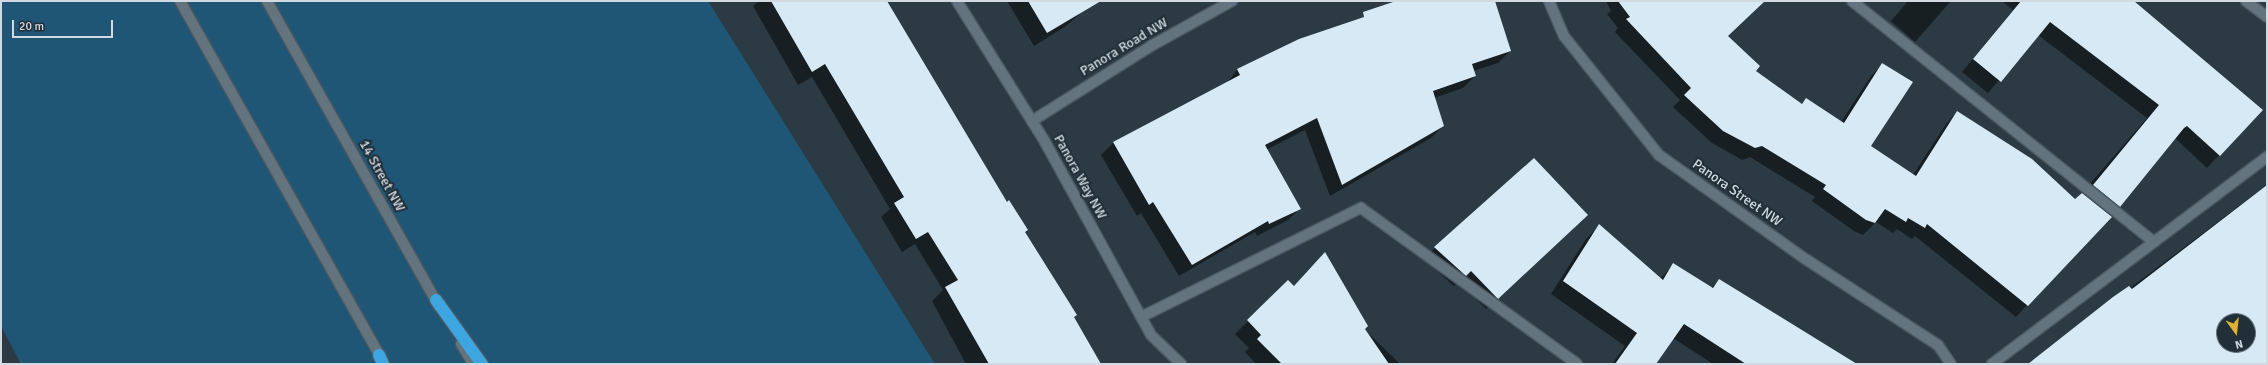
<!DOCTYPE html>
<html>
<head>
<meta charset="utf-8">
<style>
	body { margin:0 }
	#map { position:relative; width:2268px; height:365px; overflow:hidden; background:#2b3a43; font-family:Signika,sans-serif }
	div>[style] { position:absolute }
	.green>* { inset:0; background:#1f5675 }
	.shadow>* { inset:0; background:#0007 }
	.building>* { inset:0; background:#d6e9f5 }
	.roads { filter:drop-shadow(1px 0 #4c5861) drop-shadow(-1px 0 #4c5861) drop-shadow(0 1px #4c5861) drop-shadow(0 -1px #4c5861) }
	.minor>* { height:10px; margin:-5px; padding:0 5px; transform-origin:5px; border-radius:5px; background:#63747f }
	.highway>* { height:12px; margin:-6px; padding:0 6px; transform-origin:6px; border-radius:6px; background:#3da6e1 }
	span { translate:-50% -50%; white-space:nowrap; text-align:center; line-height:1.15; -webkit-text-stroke:4px #212f39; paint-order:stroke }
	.street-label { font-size:14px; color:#d1dae0 }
	.frame { position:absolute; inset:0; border:2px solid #d1dae0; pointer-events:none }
	.north { position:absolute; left:2216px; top:313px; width:40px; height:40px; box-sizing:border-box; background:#212f39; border:1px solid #67737c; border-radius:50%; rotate:165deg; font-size:11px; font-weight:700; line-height:16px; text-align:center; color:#d1dae0 }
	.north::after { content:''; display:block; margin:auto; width:14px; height:18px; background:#deb133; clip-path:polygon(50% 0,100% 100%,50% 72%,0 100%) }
	.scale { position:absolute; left:12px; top:20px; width:101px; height:18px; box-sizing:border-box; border:2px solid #d1dae0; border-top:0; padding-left:5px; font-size:12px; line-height:14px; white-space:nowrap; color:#d1dae0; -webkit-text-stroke:3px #212f39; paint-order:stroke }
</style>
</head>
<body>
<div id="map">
	<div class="green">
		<div style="clip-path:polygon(1px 1px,708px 1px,935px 364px,21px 364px,1px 326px)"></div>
	</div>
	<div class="shadow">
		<div style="clip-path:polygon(759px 1px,886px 1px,1100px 364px,966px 364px,932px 301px,943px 290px,915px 244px,902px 252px,881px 217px,890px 209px,812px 77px,798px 85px,753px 6px)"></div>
		<div style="clip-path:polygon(1007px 1px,1094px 1px,1066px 26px,1034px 46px)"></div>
		<div style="clip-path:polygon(1427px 1px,1494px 1px,1510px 51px,1498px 63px,1473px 71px,1475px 76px,1463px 88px,1434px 98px,1443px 126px,1431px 138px,1330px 196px,1305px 130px,1266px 150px,1299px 209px,1288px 220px,1257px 236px,1255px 232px,1179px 276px,1141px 213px,1137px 216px,1101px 155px,1113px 143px,1226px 84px,1237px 70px,1299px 40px)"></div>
		<div style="clip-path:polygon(1606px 1px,1765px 1px,1727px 37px,1754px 71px,1801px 104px,1806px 100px,1841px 122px,1871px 76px,1883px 64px,1870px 147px,1913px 175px,1946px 124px,1957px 112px,2075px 201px,2147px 118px,2038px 35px,1988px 93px,1962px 72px,2013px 10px,2002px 1px,2128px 1px,2261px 110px,2207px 168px,2175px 138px,2119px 206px,2016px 317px,1915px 236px,1912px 239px,1897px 229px,1893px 233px,1876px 222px,1863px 235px,1854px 231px,1812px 201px,1815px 197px,1750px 157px,1742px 160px,1712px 143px,1673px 107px,1680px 100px,1615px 32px,1618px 28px,1607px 14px,1611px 11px)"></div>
		<div style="clip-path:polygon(1908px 1px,1951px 1px,1915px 42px,1891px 21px)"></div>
		<div style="clip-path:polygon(evenodd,2267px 185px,2267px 364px,2030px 364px,2032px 362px,2267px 185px,2224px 321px,2248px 321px,2248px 345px,2224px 345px,2224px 321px)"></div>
		<div style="clip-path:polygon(1576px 226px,1486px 309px,1459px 281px,1454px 286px,1424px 259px,1435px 248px)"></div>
		<div style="clip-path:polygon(1599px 226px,1660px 279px,1674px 264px,1711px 288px,1719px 280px,1856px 364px,1713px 364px,1673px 338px,1655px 364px,1612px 364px,1625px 346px,1551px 294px,1586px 239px)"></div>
		<div style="clip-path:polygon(1288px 282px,1364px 329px,1400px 364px,1256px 364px,1245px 352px,1249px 348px,1235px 334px)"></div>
	</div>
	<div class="building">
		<div style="clip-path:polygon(771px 1px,887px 1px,1007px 202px,1009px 200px,1028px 230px,1025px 232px,1077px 315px,1074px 317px,1101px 364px,989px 364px,945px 287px,958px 280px,928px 232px,916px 239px,894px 203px,904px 197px,825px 64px,812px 72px)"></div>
		<div style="clip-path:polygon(1028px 1px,1101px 1px,1047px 33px)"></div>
		<div style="clip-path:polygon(1396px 1px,1495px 1px,1511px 51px,1472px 64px,1476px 76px,1433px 91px,1444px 126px,1342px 185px,1317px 118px,1265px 145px,1301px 209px,1269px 224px,1268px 221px,1192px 265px,1153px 202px,1149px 205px,1113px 142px,1240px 75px,1237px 69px,1299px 39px,1364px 17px,1363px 12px)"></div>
		<div style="clip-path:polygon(1618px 1px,1765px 1px,1728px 36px,1760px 66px,1756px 71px,1802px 104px,1806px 98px,1844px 123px,1882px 63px,1913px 82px,1871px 146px,1916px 176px,1957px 111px,2032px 159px,2075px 199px,2082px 193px,2112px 217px,2028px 306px,1927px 224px,1925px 228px,1908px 218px,1906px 222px,1885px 209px,1875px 223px,1866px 220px,1823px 189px,1826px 185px,1762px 146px,1755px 148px,1723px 131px,1684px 95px,1691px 88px,1626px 19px,1630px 17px)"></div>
		<div style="clip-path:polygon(2021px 1px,2134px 1px,2263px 110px,2220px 156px,2187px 126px,2184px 128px,2120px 207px,2093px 185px,2159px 105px,2050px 22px,2001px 82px,1973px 59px)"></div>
		<div style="clip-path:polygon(1534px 158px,1588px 215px,1498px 299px,1471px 271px,1466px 276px,1434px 247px)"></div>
		<div style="clip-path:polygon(evenodd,2267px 185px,2267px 364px,2028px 364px,2113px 297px,2129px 286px,2132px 289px,2267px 185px,2224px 321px,2248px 321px,2248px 345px,2224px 345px,2224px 321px)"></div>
		<div style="clip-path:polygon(1599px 224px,1663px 280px,1673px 263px,1713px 288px,1719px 279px,1857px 364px,1746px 364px,1684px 324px,1656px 364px,1615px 364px,1637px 333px,1563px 281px)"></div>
		<div style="clip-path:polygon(1325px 252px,1368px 326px,1365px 329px,1389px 364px,1282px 364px,1257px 339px,1261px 335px,1247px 320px,1288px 280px,1294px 286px)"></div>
	</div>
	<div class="roads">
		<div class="minor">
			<div style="left:180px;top:1px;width:414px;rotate:60.6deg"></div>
			<div style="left:267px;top:1px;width:350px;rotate:60.6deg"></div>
			<div style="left:957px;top:1px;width:166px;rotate:58deg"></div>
			<div style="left:1045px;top:142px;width:220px;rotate:61.2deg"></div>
			<div style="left:1151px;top:335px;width:42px;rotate:44deg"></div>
			<div style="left:1549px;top:1px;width:38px;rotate:67deg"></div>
			<div style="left:1564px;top:36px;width:152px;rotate:51.4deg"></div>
			<div style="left:1659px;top:155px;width:181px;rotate:35.4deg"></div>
			<div style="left:1807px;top:260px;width:156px;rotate:33deg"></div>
			<div style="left:1938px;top:345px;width:23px;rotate:56deg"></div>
			<div style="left:1852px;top:1px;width:386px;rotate:38.6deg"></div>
			<div style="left:2246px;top:1px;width:26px;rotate:37deg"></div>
			<div style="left:1032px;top:121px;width:141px;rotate:-32.2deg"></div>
			<div style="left:1151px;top:46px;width:93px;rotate:-29.1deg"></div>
			<div style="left:1141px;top:317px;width:246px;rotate:-26.4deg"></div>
			<div style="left:1361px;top:208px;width:266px;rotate:35.8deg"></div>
			<div style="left:461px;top:344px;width:23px;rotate:59deg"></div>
			<div style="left:1992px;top:364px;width:344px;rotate:-37deg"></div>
		</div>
		<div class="highway">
			<div style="left:436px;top:300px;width:79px;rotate:54.3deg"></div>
			<div style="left:379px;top:355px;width:10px;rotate:66deg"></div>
		</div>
	</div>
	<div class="street-label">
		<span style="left:1124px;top:47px;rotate:-31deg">Panora Road NW</span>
		<span style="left:382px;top:176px;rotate:61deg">14 Street NW</span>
		<span style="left:1080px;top:177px;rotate:61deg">Panora Way NW</span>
		<span style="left:1737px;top:193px;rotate:35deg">Panora Street NW</span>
	</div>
	<div class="frame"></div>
	<div class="north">N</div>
	<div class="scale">20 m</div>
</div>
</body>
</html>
